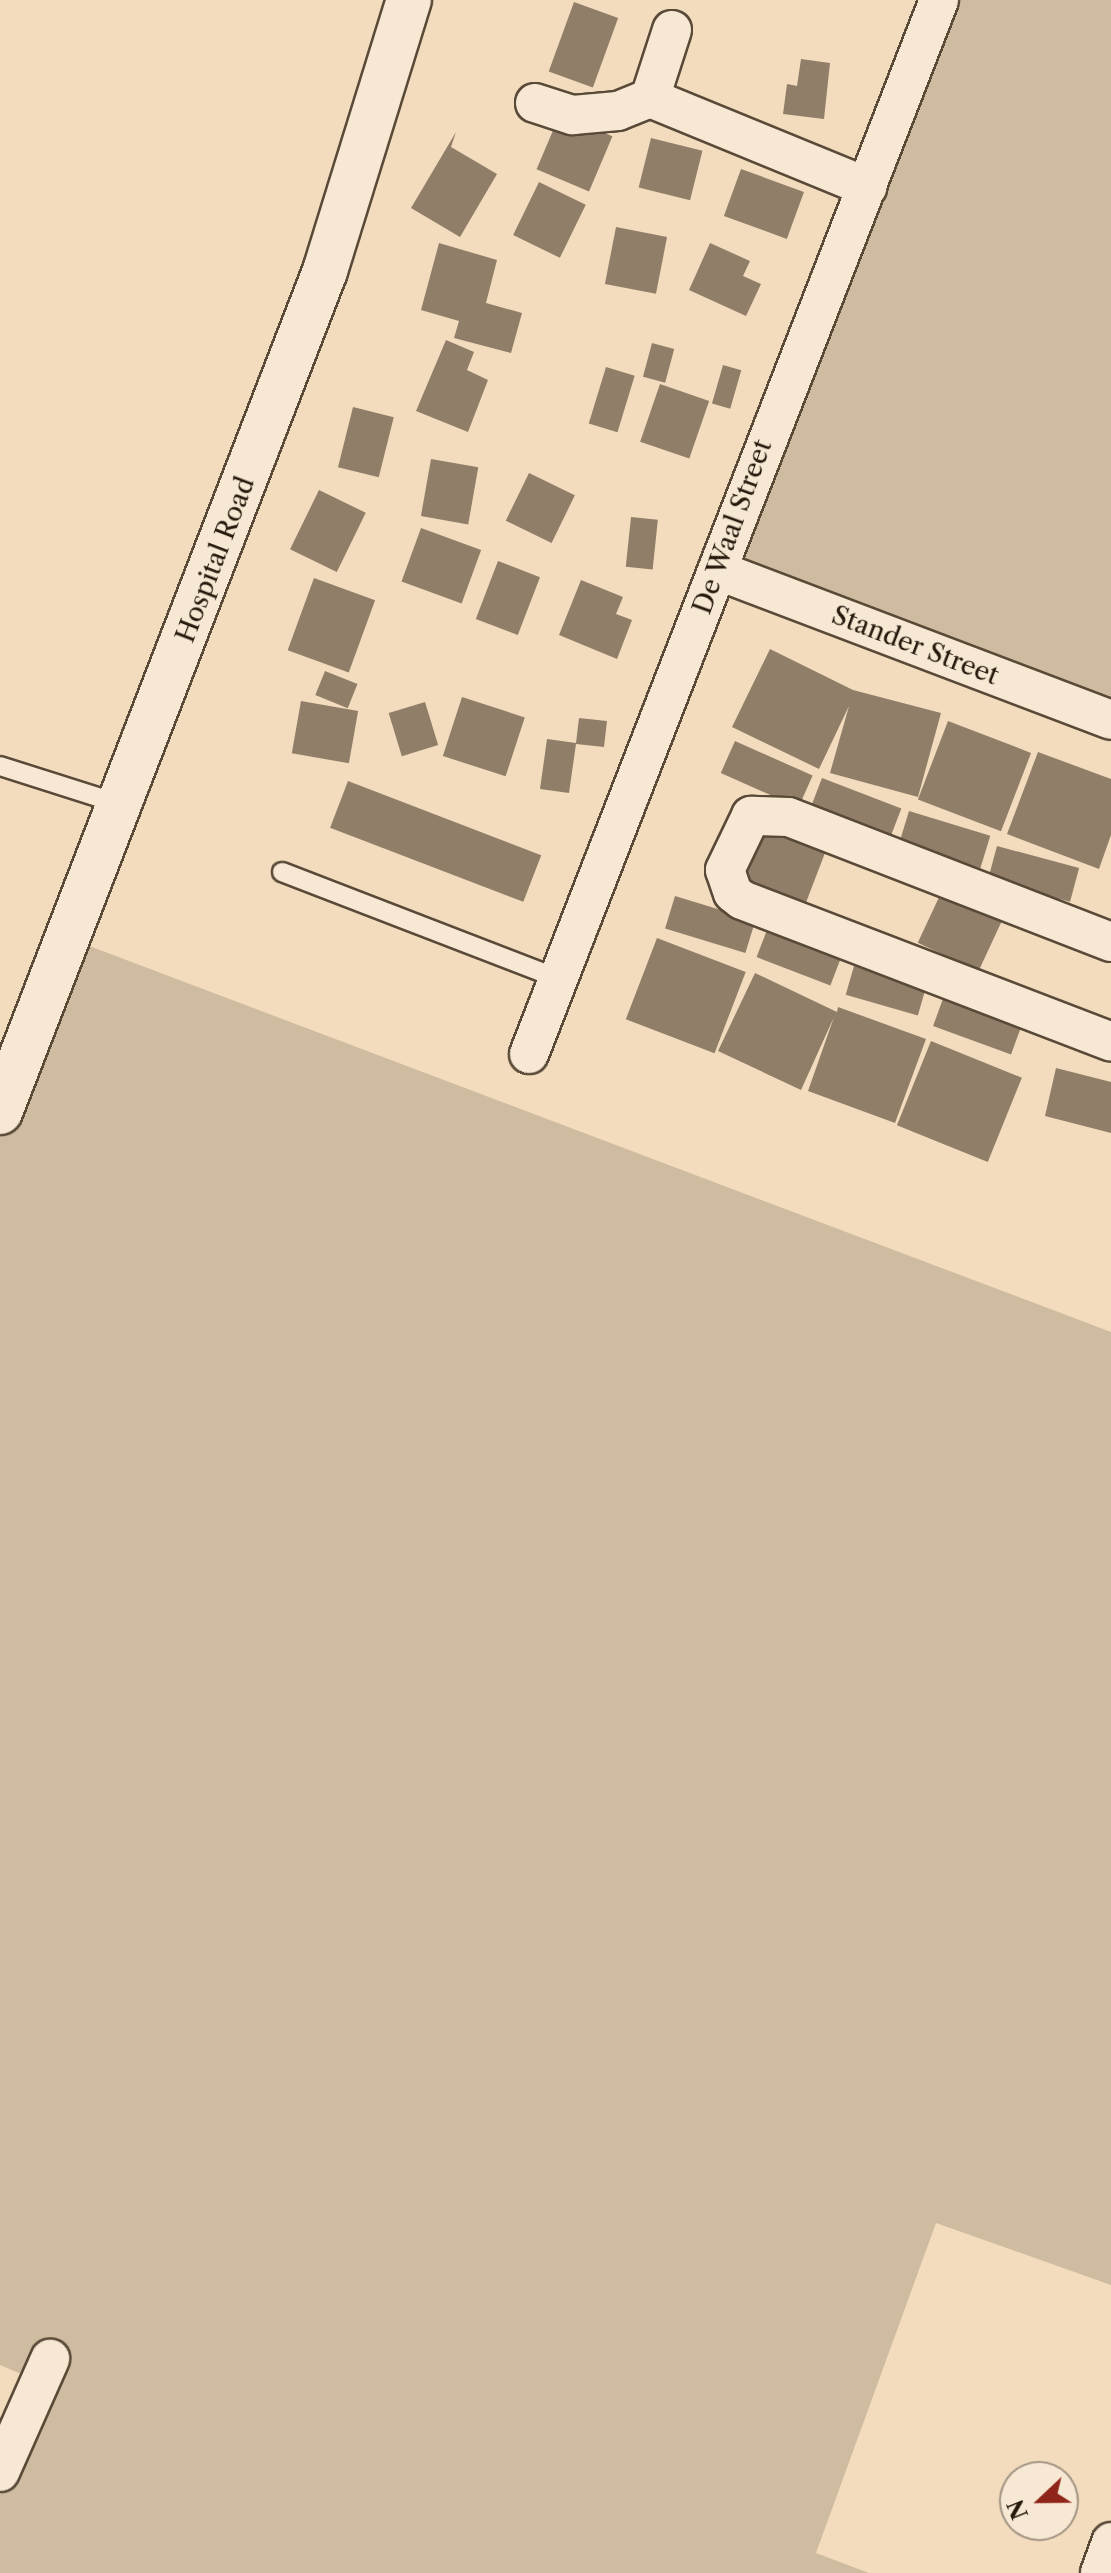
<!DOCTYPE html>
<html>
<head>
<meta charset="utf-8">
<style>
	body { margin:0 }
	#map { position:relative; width:1111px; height:2573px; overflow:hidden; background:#f2dcbd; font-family:"Libre Caslon Text",serif }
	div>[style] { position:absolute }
	.green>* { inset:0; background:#cfbb9f }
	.building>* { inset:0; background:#907e68; transform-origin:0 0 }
	.roads { filter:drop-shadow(2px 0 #594a38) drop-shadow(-2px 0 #594a38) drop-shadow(0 2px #594a38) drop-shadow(0 -2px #594a38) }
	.service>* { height:18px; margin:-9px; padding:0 9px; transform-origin:9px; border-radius:9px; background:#f7e8d4 }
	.minor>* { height:38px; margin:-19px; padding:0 19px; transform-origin:19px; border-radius:19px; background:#f7e8d4 }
	.secondary>* { height:44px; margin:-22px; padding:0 22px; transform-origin:22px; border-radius:22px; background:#f7e8d4 }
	span { translate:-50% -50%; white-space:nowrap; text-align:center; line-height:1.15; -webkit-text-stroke:7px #f7e8d4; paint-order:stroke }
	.street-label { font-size:26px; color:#26190c }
	.north { position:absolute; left:999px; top:2461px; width:80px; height:80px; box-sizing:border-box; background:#f7e8d4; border:2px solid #a39584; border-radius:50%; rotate:248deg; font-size:22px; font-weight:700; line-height:32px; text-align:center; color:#26190c }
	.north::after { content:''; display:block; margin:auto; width:28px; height:36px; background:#8f2418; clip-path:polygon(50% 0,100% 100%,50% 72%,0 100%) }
</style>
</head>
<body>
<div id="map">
	<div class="green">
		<div style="clip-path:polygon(944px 0,1111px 0,1111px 706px,733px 570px)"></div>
		<div style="clip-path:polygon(68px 938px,1111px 1332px,1111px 2285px,936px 2223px,816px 2553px,869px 2573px,0 2573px,0 2495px,40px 2382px,0 2365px,0 1117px)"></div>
	</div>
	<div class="building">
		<div style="left:574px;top:2px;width:47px;height:74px;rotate:20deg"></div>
		<div style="clip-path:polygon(801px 59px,830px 63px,824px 119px,783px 114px,787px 84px,797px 86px)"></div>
		<div style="left:560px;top:114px;width:57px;height:60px;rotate:23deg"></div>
		<div style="clip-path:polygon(456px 132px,451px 147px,497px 174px,460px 237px,411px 208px)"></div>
		<div style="left:651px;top:138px;width:53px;height:51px;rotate:14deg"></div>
		<div style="left:741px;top:169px;width:67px;height:50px;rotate:20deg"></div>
		<div style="left:539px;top:182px;width:52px;height:59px;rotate:26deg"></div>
		<div style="left:616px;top:227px;width:52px;height:58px;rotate:11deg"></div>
		<div style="clip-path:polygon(439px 243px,497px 260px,486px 303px,522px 313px,511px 353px,454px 338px,459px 321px,421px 310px)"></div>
		<div style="clip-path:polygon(710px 243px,750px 261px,743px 276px,761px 284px,746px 316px,689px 290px)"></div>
		<div style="clip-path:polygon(446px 340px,474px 352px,467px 370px,488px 380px,468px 432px,416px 411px)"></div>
		<div style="left:652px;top:343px;width:23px;height:35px;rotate:15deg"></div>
		<div style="left:723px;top:365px;width:19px;height:40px;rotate:16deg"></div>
		<div style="left:606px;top:367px;width:30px;height:59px;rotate:17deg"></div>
		<div style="left:660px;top:384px;width:52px;height:61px;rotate:19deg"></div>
		<div style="left:353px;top:407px;width:42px;height:62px;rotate:14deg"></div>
		<div style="left:431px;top:459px;width:48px;height:58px;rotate:10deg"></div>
		<div style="left:529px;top:473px;width:51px;height:53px;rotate:26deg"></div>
		<div style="left:319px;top:490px;width:52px;height:66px;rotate:26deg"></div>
		<div style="left:631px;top:517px;width:27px;height:50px;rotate:6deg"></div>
		<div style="left:421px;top:528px;width:64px;height:57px;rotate:20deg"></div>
		<div style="left:498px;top:561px;width:45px;height:62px;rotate:21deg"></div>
		<div style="left:314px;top:578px;width:65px;height:77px;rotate:20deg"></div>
		<div style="clip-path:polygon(581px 580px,623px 597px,616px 614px,632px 620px,617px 659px,559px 635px)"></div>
		<div style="clip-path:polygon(770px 649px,853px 690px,941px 713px,918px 797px,830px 773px,849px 706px,819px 769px,732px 727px)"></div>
		<div style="left:325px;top:671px;width:35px;height:26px;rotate:22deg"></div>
		<div style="left:462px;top:697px;width:66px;height:62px;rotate:18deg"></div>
		<div style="left:301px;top:701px;width:58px;height:53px;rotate:10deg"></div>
		<div style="left:425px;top:702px;width:45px;height:38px;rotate:73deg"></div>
		<div style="clip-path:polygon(579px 718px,607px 721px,604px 747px,576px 744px,569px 793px,540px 789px,547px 739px,576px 743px)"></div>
		<div style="left:948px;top:721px;width:89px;height:84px;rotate:21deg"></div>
		<div style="left:735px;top:741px;width:85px;height:35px;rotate:24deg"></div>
		<div style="clip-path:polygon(1038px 752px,1111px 779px,1111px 835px,1099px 869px,1007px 834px)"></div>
		<div style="left:822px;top:778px;width:85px;height:34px;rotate:21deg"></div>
		<div style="left:348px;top:781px;width:207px;height:50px;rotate:21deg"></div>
		<div style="left:909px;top:811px;width:85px;height:34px;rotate:17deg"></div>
		<div style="left:760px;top:827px;width:70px;height:55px;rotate:21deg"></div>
		<div style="left:997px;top:846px;width:85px;height:35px;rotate:15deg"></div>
		<div style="left:941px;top:893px;width:67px;height:55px;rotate:25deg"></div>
		<div style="left:675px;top:896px;width:84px;height:34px;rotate:17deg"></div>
		<div style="left:767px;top:930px;width:79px;height:29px;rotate:21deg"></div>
		<div style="left:657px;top:938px;width:95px;height:87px;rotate:21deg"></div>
		<div style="left:854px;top:966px;width:75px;height:30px;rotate:16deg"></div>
		<div style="clip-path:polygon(755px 973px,837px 1012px,838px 1007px,926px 1039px,895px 1123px,808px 1091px,834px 1017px,801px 1090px,718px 1051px)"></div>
		<div style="left:944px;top:996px;width:83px;height:32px;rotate:20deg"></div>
		<div style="left:931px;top:1041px;width:98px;height:91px;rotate:22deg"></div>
		<div style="clip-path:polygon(1056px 1068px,1111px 1082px,1111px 1133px,1045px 1116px)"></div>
	</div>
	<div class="roads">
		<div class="service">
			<div style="left:0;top:766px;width:126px;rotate:17.6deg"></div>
			<div style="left:282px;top:872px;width:297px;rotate:21.1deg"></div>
		</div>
		<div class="minor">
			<div style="left:672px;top:30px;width:71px;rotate:107.9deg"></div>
			<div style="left:650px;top:98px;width:235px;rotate:22.3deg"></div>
			<div style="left:535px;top:103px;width:40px;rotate:18deg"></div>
			<div style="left:573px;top:115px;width:45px;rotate:-5.1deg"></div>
			<div style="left:618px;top:111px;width:35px;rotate:-22deg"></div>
			<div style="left:719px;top:571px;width:419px;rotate:20.8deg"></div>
			<div style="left:1111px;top:942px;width:346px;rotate:-158.8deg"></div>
			<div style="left:788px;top:817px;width:37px;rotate:-178deg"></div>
			<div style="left:751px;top:816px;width:60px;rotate:115.7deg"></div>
			<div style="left:725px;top:870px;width:24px;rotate:71deg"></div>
			<div style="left:733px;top:893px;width:11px;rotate:38deg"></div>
			<div style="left:742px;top:900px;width:395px;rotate:21deg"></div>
			<div style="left:529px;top:1054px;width:1131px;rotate:-68.74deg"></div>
			<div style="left:0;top:2472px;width:124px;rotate:-66.1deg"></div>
			<div style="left:1100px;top:2573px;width:33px;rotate:-70deg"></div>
		</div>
		<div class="secondary">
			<div style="left:0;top:1112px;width:902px;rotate:-68.87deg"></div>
			<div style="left:325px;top:271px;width:284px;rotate:-72.8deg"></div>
		</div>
	</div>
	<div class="street-label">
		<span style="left:733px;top:527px;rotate:-70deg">De Waal Street</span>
		<span style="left:216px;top:560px;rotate:-69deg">Hospital Road</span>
		<span style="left:915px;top:646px;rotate:21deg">Stander Street</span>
	</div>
	<div class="north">N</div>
</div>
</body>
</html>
